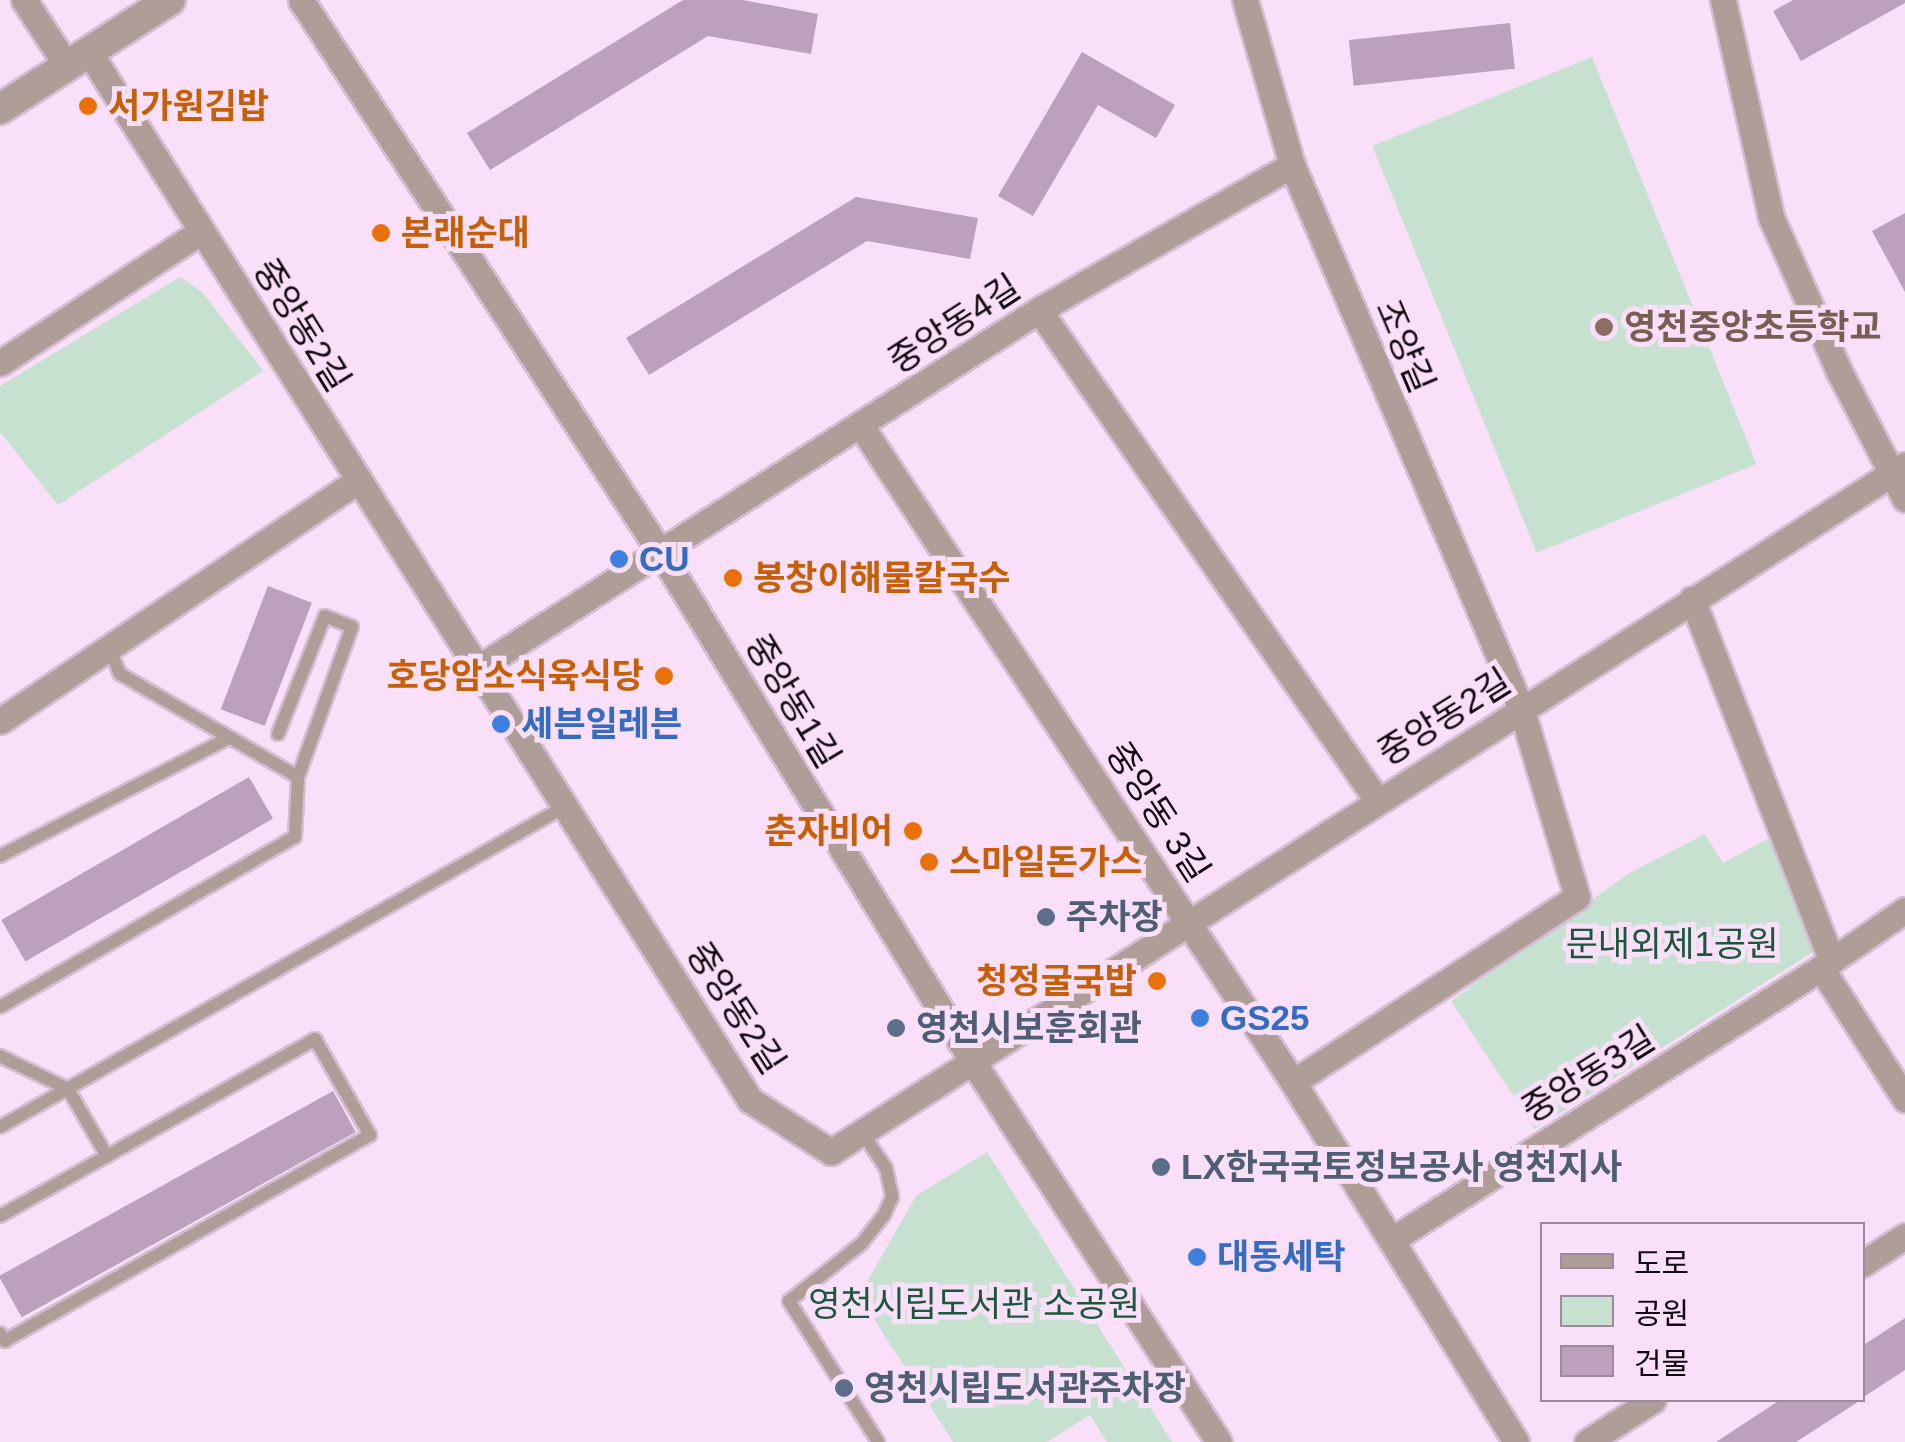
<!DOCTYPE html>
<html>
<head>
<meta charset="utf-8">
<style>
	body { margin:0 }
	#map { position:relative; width:1905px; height:1442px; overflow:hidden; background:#f9dff8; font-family:Helvetica,"Noto Sans KR",sans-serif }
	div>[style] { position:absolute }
	.green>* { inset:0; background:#c6e1d0; transform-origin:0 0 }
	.building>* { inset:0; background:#bda0bc; transform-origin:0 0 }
	.roads { filter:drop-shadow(2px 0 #d4bdd3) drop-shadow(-2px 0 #d4bdd3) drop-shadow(0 2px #d4bdd3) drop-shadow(0 -2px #d4bdd3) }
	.service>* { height:12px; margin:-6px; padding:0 6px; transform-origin:6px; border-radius:6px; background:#af9d97 }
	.minor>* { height:25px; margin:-12.5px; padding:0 12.5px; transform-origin:12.5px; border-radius:12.5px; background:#af9d97 }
	.tertiary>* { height:30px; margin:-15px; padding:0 15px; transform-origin:15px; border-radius:15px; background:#af9d97 }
	.dots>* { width:28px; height:28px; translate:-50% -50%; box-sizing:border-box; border:5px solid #f9dff8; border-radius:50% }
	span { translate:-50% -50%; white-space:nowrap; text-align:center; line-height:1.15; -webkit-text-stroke:10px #f9dff8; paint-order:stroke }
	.food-label { font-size:35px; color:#c56008; font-weight:700 }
	.left { translate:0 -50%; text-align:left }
	.right { translate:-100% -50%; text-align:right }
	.street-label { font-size:35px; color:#120a12 }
	.education-label { font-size:35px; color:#785e54; font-weight:700 }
	.shop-label { font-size:35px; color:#366cbe; font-weight:700 }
	.service-label { font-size:35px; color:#4e5e75; font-weight:700 }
	.park-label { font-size:35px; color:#195839 }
	.legend { position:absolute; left:1540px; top:1222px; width:325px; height:180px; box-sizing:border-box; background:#f9dff8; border:2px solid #9d8a9c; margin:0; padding:12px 18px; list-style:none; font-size:30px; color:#120a12 }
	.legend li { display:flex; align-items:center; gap:20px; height:50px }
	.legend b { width:50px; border:2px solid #9d8a9c }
</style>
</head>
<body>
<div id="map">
	<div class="green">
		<div style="left:1592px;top:57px;width:439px;height:237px;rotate:68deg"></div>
		<div style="clip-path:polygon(180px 277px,202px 292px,263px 371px,58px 505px,0 432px,0 386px)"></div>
		<div style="clip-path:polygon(1705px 834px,1723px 863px,1776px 834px,1819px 948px,1535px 1129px,1451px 1001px,1628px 874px)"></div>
		<div style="clip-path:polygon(987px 1152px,1172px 1442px,1107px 1442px,1090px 1415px,1047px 1442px,953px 1442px,859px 1296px,916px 1196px)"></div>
	</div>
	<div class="building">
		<div style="clip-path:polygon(683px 0,743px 0,818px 14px,811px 54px,708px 36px,490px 170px,467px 133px)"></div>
		<div style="clip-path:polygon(1793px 0,1905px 0,1905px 3px,1801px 61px,1773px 11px)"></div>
		<div style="left:1510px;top:23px;width:46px;height:162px;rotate:84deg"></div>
		<div style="clip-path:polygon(1082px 52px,1175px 105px,1156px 138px,1098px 105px,1033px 216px,998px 196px)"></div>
		<div style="clip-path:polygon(856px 197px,978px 218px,970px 259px,867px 241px,649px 375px,626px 338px)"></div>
		<div style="clip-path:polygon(1905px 213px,1905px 292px,1872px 231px)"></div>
		<div style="left:268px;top:586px;width:47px;height:132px;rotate:21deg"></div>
		<div style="left:249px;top:777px;width:48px;height:286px;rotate:60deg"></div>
		<div style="left:333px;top:1091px;width:47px;height:382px;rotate:61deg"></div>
		<div style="clip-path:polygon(1905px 1318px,1905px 1370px,1862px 1398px,1862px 1346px)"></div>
		<div style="clip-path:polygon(1780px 1400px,1861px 1400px,1796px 1442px,1716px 1442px)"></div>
	</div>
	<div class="roads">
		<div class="service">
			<div style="left:278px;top:734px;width:127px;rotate:-68.3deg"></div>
			<div style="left:325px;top:616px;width:29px;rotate:22deg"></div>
			<div style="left:352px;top:627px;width:159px;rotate:109.8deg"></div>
			<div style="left:0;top:856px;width:255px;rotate:-27.3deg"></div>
			<div style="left:0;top:1007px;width:340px;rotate:-30deg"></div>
			<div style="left:295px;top:837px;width:60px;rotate:-87.1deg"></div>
			<div style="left:298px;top:777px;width:206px;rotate:-149.9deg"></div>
			<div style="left:120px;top:674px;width:28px;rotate:-113deg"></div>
			<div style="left:0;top:1056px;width:76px;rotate:25.9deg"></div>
			<div style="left:68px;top:1089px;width:78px;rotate:59.8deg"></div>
			<div style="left:0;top:1127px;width:651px;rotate:-29.56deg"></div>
			<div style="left:861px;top:1131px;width:45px;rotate:56deg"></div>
			<div style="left:886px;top:1168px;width:30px;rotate:78deg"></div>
			<div style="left:892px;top:1197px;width:20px;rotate:114deg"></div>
			<div style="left:884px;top:1215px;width:37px;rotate:128deg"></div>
			<div style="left:861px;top:1244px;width:92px;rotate:141.6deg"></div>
			<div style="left:789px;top:1301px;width:167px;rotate:57.7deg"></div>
			<div style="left:0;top:1216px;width:361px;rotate:-29.3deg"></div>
			<div style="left:315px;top:1039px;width:111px;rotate:60.2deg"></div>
			<div style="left:370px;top:1135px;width:419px;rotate:150.6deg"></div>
			<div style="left:5px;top:1341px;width:9px;rotate:-122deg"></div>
		</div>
		<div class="minor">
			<div style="left:24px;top:0;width:79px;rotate:56.9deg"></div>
			<div style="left:301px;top:0;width:662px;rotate:56.96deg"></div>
			<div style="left:662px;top:555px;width:591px;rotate:58.49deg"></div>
			<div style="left:971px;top:1059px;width:456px;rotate:57.1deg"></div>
			<div style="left:1245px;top:0;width:172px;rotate:74.1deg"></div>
			<div style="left:1292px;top:165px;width:592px;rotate:67.16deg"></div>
			<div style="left:1522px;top:711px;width:194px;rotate:73.5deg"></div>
			<div style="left:1577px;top:897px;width:339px;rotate:146.9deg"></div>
			<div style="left:1723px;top:0;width:222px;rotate:77.5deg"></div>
			<div style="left:1771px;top:217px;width:168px;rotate:66.2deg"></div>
			<div style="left:1839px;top:371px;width:144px;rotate:62.7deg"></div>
			<div style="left:89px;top:52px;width:1239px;rotate:57.76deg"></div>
			<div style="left:750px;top:1100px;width:96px;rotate:32.7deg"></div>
			<div style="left:831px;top:1152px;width:1275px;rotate:-32.61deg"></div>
			<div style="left:1039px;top:310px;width:595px;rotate:55.4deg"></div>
			<div style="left:0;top:363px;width:241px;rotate:-33.2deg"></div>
			<div style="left:861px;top:426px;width:785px;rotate:56.63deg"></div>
			<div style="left:1293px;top:1082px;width:423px;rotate:58.2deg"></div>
			<div style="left:1692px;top:599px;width:388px;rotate:68.9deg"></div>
			<div style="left:478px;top:668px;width:665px;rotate:-32.54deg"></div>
			<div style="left:1039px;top:310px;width:292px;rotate:-29.8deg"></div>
			<div style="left:0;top:721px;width:432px;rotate:-33.9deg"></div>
			<div style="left:1905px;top:910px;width:102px;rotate:145.4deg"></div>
			<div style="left:1821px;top:968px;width:156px;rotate:57.3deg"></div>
			<div style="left:1393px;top:1239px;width:507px;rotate:-32.34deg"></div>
			<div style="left:1862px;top:1264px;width:51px;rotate:-33.1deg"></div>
			<div style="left:1587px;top:1442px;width:78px;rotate:-32.5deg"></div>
		</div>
		<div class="tertiary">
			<div style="left:0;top:109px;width:202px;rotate:-32.7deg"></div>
		</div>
	</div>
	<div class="dots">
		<div style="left:88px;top:106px;background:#e8710a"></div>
		<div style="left:381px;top:233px;background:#e8710a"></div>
		<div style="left:1604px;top:327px;background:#8d6e63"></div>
		<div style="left:619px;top:559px;background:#3f7fe0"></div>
		<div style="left:733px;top:578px;background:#e8710a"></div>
		<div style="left:664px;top:676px;background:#e8710a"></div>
		<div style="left:501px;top:724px;background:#3f7fe0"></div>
		<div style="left:913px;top:831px;background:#e8710a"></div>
		<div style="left:929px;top:862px;background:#e8710a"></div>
		<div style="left:1046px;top:917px;background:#5c6f8a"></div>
		<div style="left:1157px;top:981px;background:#e8710a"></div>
		<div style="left:1200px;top:1018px;background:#3f7fe0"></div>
		<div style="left:896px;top:1028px;background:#5c6f8a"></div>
		<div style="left:1161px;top:1167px;background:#5c6f8a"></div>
		<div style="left:1197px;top:1257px;background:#3f7fe0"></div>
		<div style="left:844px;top:1388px;background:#5c6f8a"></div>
	</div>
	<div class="food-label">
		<span class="left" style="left:108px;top:106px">서가원김밥</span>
		<span class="left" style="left:401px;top:233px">본래순대</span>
		<span class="left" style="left:753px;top:578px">봉창이해물칼국수</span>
		<span class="right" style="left:644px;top:676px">호당암소식육식당</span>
		<span class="right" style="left:893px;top:831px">춘자비어</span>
		<span class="left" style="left:949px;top:862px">스마일돈가스</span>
		<span class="right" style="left:1137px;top:981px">청정굴국밥</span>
	</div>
	<div class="street-label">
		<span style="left:954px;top:324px;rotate:-33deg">중앙동4길</span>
		<span style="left:302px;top:325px;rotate:58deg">중앙동2길</span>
		<span style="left:1405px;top:346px;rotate:67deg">조양길</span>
		<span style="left:793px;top:701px;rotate:59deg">중앙동1길</span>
		<span style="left:1444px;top:717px;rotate:-32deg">중앙동2길</span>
		<span style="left:1158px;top:812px;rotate:57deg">중앙동 3길</span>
		<span style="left:736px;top:1008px;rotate:57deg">중앙동2길</span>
		<span style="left:1588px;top:1074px;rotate:-32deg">중앙동3길</span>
	</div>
	<div class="education-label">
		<span class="left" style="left:1624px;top:327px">영천중앙초등학교</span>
	</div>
	<div class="shop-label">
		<span class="left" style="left:639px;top:559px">CU</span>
		<span class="left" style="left:521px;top:724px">세븐일레븐</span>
		<span class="left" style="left:1220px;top:1018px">GS25</span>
		<span class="left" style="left:1217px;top:1257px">대동세탁</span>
	</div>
	<div class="service-label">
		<span class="left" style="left:1066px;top:917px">주차장</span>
		<span class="left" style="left:916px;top:1028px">영천시보훈회관</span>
		<span class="left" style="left:1181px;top:1167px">LX한국국토정보공사 영천지사</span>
		<span class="left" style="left:864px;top:1388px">영천시립도서관주차장</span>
	</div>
	<div class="park-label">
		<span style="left:1672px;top:944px">문내외제1공원</span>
		<span style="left:974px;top:1304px">영천시립도서관 소공원</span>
	</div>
	<ul class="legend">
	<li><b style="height:12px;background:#af9d97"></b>도로</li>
	<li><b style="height:28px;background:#c6e1d0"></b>공원</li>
	<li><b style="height:28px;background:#bda0bc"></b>건물</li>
	</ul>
</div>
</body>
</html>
